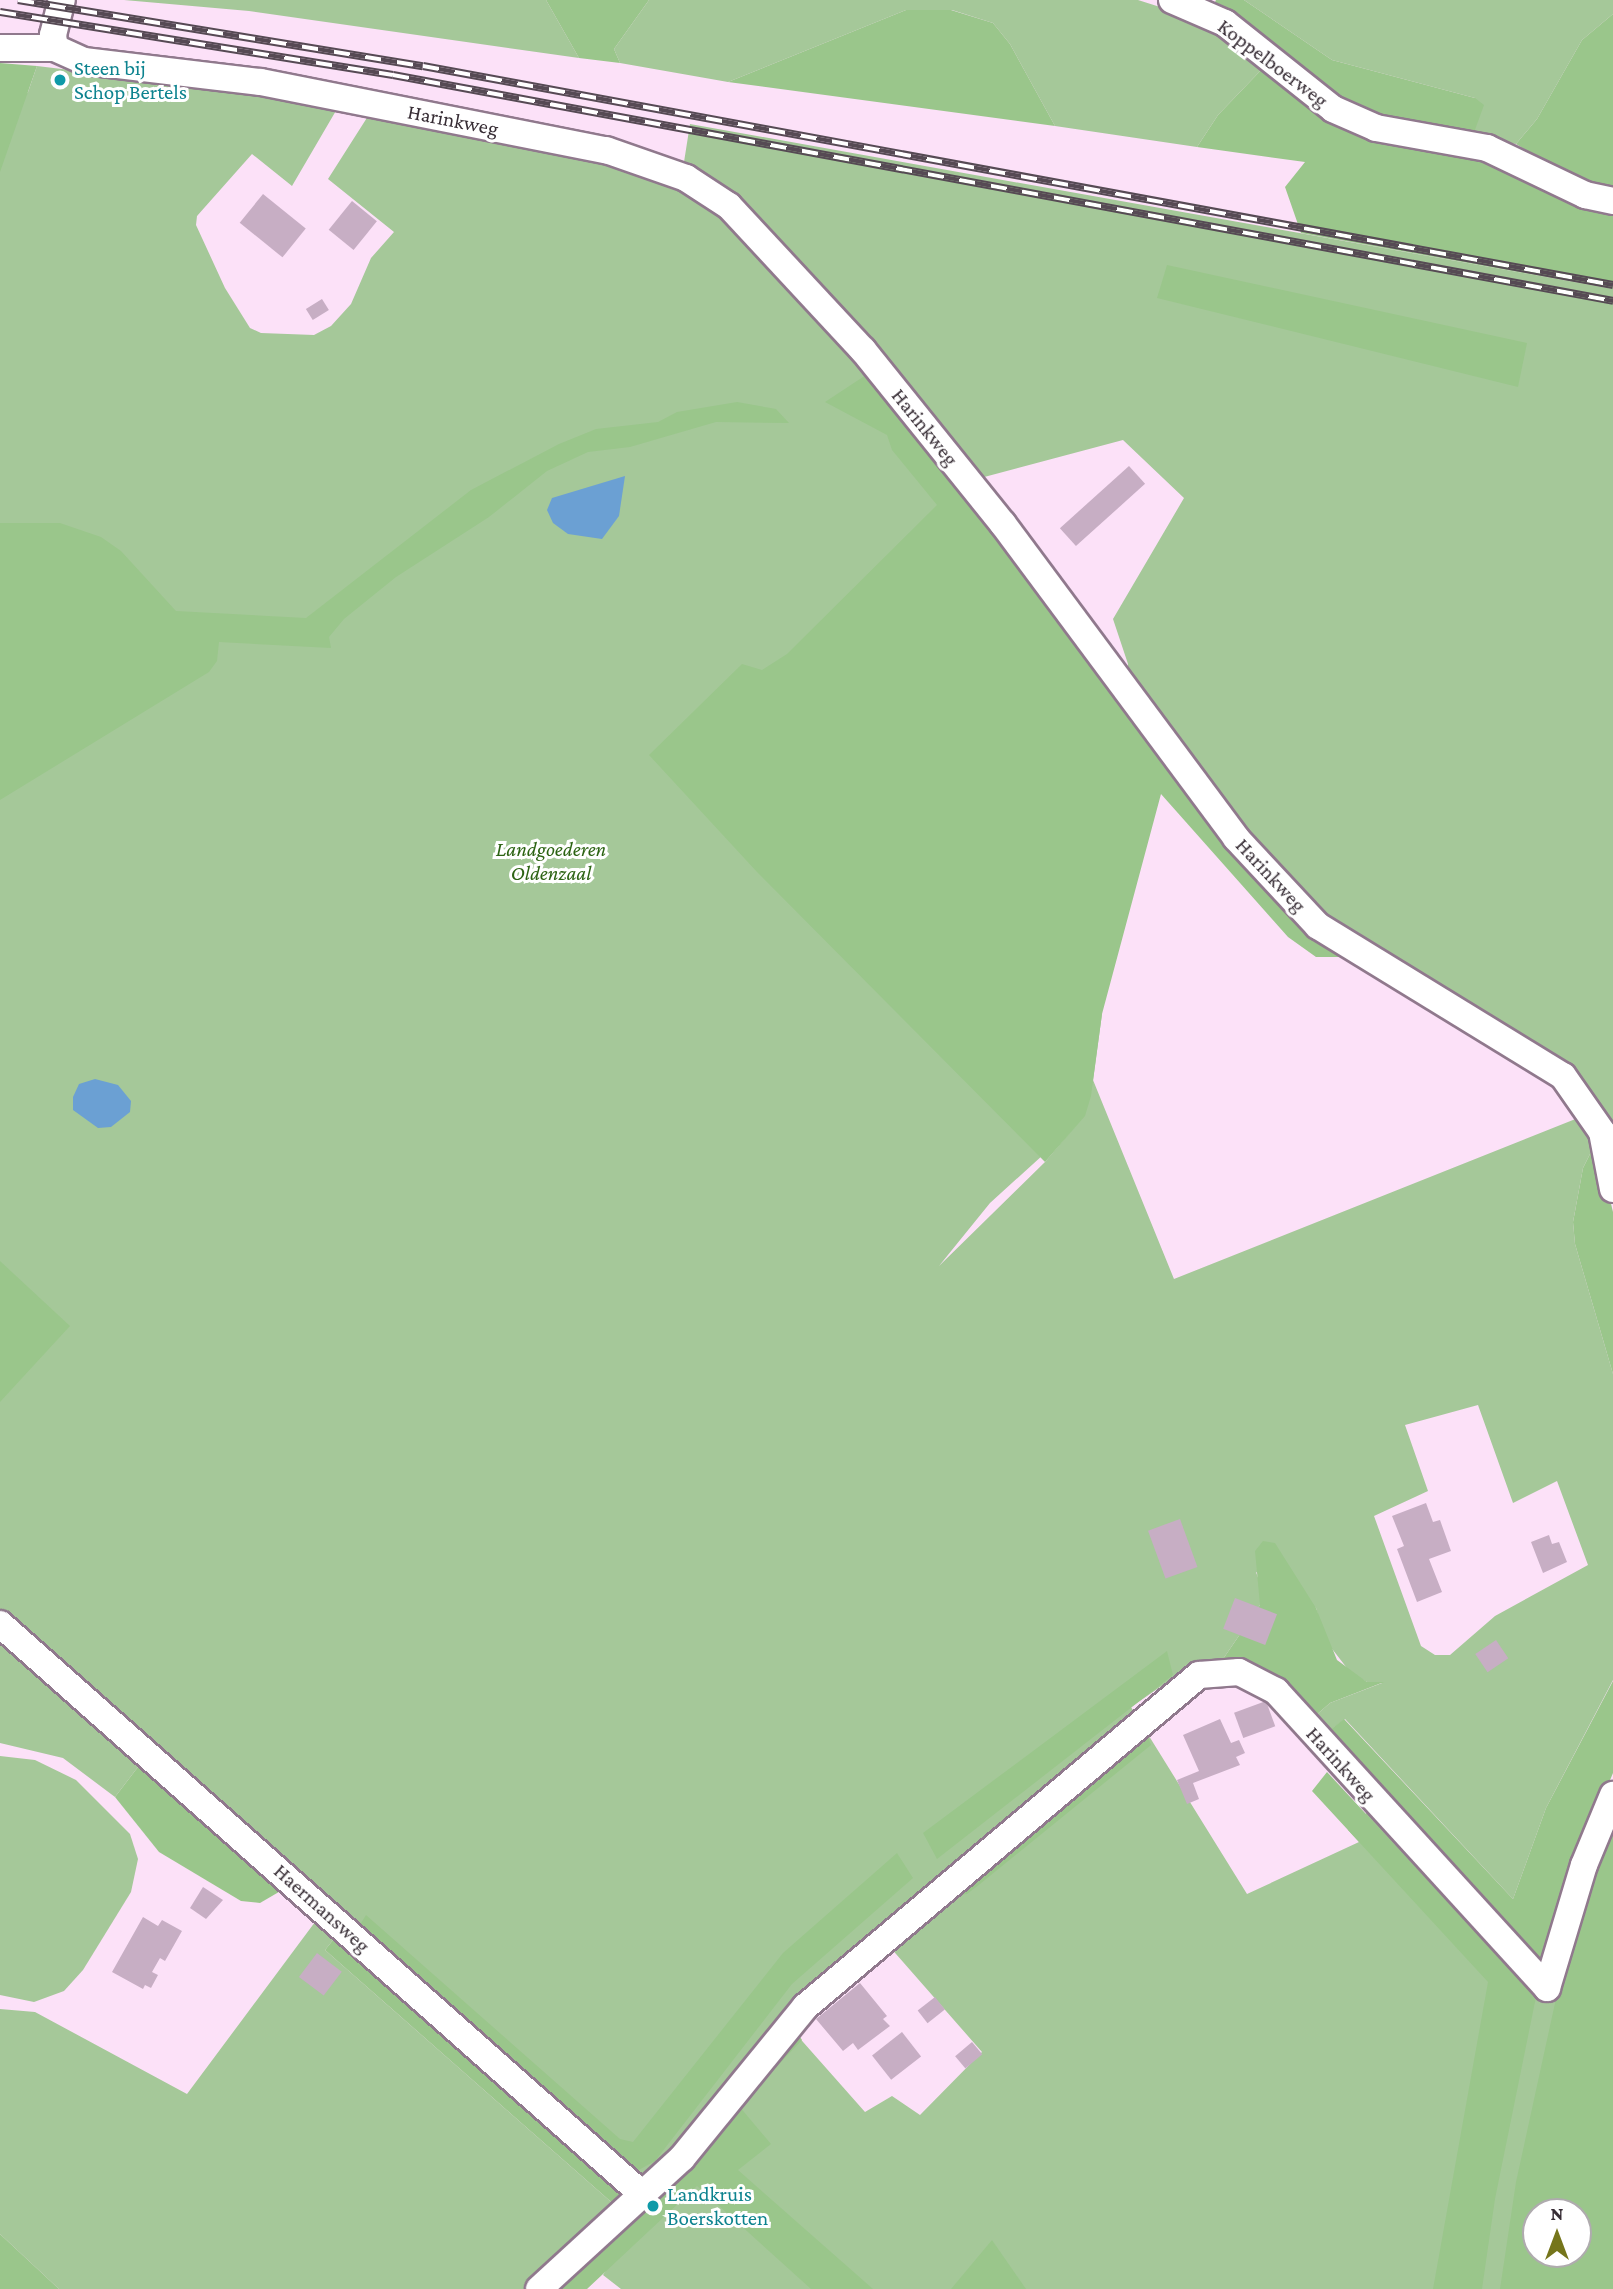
<!DOCTYPE html>
<html>
<head>
<meta charset="utf-8">
<style>
	body { margin:0 }
	#map { position:relative; width:1613px; height:2289px; overflow:hidden; background:#fce1f8; font-family:"Crimson Pro",serif }
	div>[style] { position:absolute }
	.green>* { inset:0; background:#a5c899 }
	.forest>* { inset:0; background:#9ac68b }
	.water>* { inset:0; background:#6ba0d3 }
	.building>* { inset:0; background:#c7aec4; transform-origin:0 0 }
	.roads { filter:drop-shadow(2px 0 #90798d) drop-shadow(-2px 0 #90798d) drop-shadow(0 2px #90798d) drop-shadow(0 -2px #90798d) }
	.street>* { height:26px; margin:-13px; padding:0 13px; transform-origin:13px; border-radius:13px; background:#fff }
	.rail>* { height:8px; margin-top:-4px; transform-origin:0; background:repeating-linear-gradient(90deg,#fff 0 16px,#564a54 0 32px); box-sizing:border-box; border-block:2px solid #564a54 }
	.dots>* { width:19px; height:19px; translate:-50% -50%; box-sizing:border-box; border:4px solid #fff; border-radius:50% }
	span { translate:-50% -50%; white-space:nowrap; text-align:center; line-height:1.15; -webkit-text-stroke:6px #fff; paint-order:stroke }
	.street-label { font-size:21px; color:#372d35 }
	.culture-label { font-size:21px; color:#0d838f }
	.left { translate:0 -50%; text-align:left }
	.park-label { font-size:21px; color:#2c6313; font-style:italic }
	.north { position:absolute; left:1522px; top:2198px; width:70px; height:70px; box-sizing:border-box; background:#fff; border:2px solid #afabae; border-radius:50%; rotate:0deg; font-size:19px; font-weight:700; line-height:28px; text-align:center; color:#372d35 }
	.north::after { content:''; display:block; margin:auto; width:24px; height:32px; background:#75751b; clip-path:polygon(50% 0,100% 100%,50% 72%,0 100%) }
</style>
</head>
<body>
<div id="map">
	<div class="green">
		<div style="clip-path:polygon(124px 0,546px 0,579px 58px,249px 11px)"></div>
		<div style="clip-path:polygon(649px 0,1138px 0,1201px 20px,1264px 67px,1218px 115px,1197px 147px,1055px 126px,1010px 44px,993px 23px,952px 10px,906px 10px,728px 82px,620px 63px,614px 49px)"></div>
		<div style="clip-path:polygon(1244px 0,1613px 0,1613px 14px,1582px 40px,1537px 119px,1516px 144px,1472px 138px,1475px 98px,1332px 60px)"></div>
		<div style="clip-path:polygon(evenodd,37px 66px,252px 92px,337px 109px,292px 186px,252px 154px,197px 216px,196px 225px,225px 288px,250px 328px,261px 333px,314px 335px,331px 326px,351px 304px,371px 258px,394px 232px,328px 179px,370px 113px,657px 168px,749px 236px,945px 469px,1102px 1014px,1093px 1080px,1174px 1279px,1583px 1116px,1596px 1142px,1583px 1168px,1573px 1222px,1575px 1244px,1613px 1374px,1613px 1680px,1546px 1808px,1513px 1899px,1345px 1719px,1321px 1737px,1307px 1723px,1330px 1703px,1382px 1683px,1367px 1682px,1350px 1672px,1326px 1641px,1316px 1608px,1256px 1572px,1262px 1589px,1260px 1605px,1223px 1659px,1198px 1661px,1131px 1707px,1247px 1894px,1359px 1842px,1348px 1830px,1382px 1799px,1562px 1970px,1613px 2289px,621px 2289px,603px 2275px,654px 2193px,0 1614px,0 121px,28px 92px,37px 66px,1077px 1124px,1045px 1162px,939px 1266px,990px 1203px,1077px 1124px,37px 66px,1478px 1405px,1513px 1503px,1557px 1481px,1588px 1565px,1495px 1616px,1450px 1655px,1435px 1655px,1421px 1646px,1374px 1516px,1428px 1491px,1405px 1425px,1478px 1405px,37px 66px,889px 1946px,982px 2052px,920px 2115px,892px 2096px,865px 2112px,788px 2025px,889px 1946px,37px 66px,1536px 2212px,1578px 2212px,1578px 2254px,1536px 2254px,1536px 2212px)"></div>
		<div style="clip-path:polygon(690px 124px,1613px 289px,1613px 1133px,1568px 1070px,1359px 943px,1288px 885px,1128px 684px,1128px 664px,1113px 619px,1184px 498px,1123px 440px,973px 480px,710px 178px,684px 162px)"></div>
		<div style="clip-path:polygon(0 1637px,141px 1763px,115px 1797px,63px 1758px,0 1743px)"></div>
		<div style="clip-path:polygon(0 1756px,35px 1760px,76px 1780px,130px 1834px,138px 1859px,131px 1892px,83px 1970px,64px 1991px,34px 2002px,0 1995px)"></div>
		<div style="clip-path:polygon(318px 1918px,337px 1935px,325px 1950px,618px 2208px,524px 2289px,59px 2289px,0 2234px,0 2009px,35px 2012px,187px 2094px)"></div>
	</div>
	<div class="forest">
		<div style="clip-path:polygon(546px 0,649px 0,614px 49px,620px 63px,579px 58px)"></div>
		<div style="clip-path:polygon(1216px 0,1244px 0,1332px 60px,1475px 98px,1484px 105px,1472px 138px,1384px 119px,1334px 98px,1213px 6px)"></div>
		<div style="clip-path:polygon(906px 10px,951px 10px,993px 23px,1010px 44px,1055px 126px,728px 82px)"></div>
		<div style="clip-path:polygon(1613px 14px,1613px 191px,1551px 165px,1516px 144px,1537px 119px,1582px 40px)"></div>
		<div style="clip-path:polygon(0 63px,37px 66px,0 172px)"></div>
		<div style="clip-path:polygon(1264px 67px,1299px 97px,1498px 162px,1613px 209px,1613px 289px,1301px 233px,1285px 187px,1305px 162px,1197px 147px,1218px 115px)"></div>
		<div style="clip-path:polygon(1167px 265px,1527px 343px,1518px 387px,1157px 298px)"></div>
		<div style="clip-path:polygon(866px 375px,1346px 957px,1316px 957px,1288px 937px,1161px 794px,1102px 1014px,1091px 1096px,1085px 1116px,1045px 1162px,757px 872px,649px 755px,742px 664px,762px 670px,787px 654px,937px 505px,892px 450px,887px 435px,825px 402px)"></div>
		<div style="clip-path:polygon(737px 402px,776px 409px,789px 423px,716px 422px,630px 447px,588px 452px,547px 471px,489px 517px,396px 577px,344px 619px,329px 637px,331px 648px,219px 642px,217px 661px,209px 672px,0 800px,0 523px,60px 523px,101px 537px,121px 551px,176px 611px,306px 618px,471px 490px,559px 444px,596px 429px,658px 422px,677px 412px)"></div>
		<div style="clip-path:polygon(1596px 1142px,1613px 1212px,1613px 1374px,1575px 1244px,1573px 1222px,1583px 1168px)"></div>
		<div style="clip-path:polygon(0 1261px,70px 1326px,0 1402px)"></div>
		<div style="clip-path:polygon(1263px 1541px,1275px 1543px,1316px 1608px,1337px 1660px,1367px 1682px,1384px 1682px,1330px 1703px,1307px 1723px,1238px 1659px,1223px 1659px,1260px 1605px,1255px 1551px)"></div>
		<div style="clip-path:polygon(1167px 1651px,1173px 1675px,937px 1859px,923px 1833px)"></div>
		<div style="clip-path:polygon(1613px 1681px,1613px 1773px,1576px 1862px,1546px 1972px,1321px 1737px,1344px 1719px,1513px 1899px,1546px 1808px)"></div>
		<div style="clip-path:polygon(1144px 1727px,1151px 1745px,980px 1884px,967px 1894px,952px 1896px)"></div>
		<div style="clip-path:polygon(141px 1763px,284px 1889px,260px 1903px,241px 1901px,159px 1852px,115px 1797px)"></div>
		<div style="clip-path:polygon(1327px 1772px,1536px 1997px,1495px 2199px,1482px 2289px,1433px 2289px,1488px 1982px,1312px 1791px)"></div>
		<div style="clip-path:polygon(evenodd,1613px 1811px,1613px 2289px,1500px 2289px,1516px 2182px,1562px 1971px,1613px 1811px,1536px 2212px,1578px 2212px,1578px 2254px,1536px 2254px,1536px 2212px)"></div>
		<div style="clip-path:polygon(897px 1853px,913px 1878px,792px 1984px,655px 2161px,635px 2172px,356px 1931px,366px 1915px,620px 2139px,633px 2142px,783px 1953px)"></div>
		<div style="clip-path:polygon(337px 1935px,626px 2196px,618px 2208px,325px 1950px)"></div>
		<div style="clip-path:polygon(796px 2031px,802px 2040px,739px 2106px,771px 2144px,738px 2170px,873px 2289px,811px 2289px,697px 2186px,587px 2289px,553px 2289px)"></div>
		<div style="clip-path:polygon(0 2234px,59px 2289px,0 2289px)"></div>
		<div style="clip-path:polygon(992px 2240px,1026px 2289px,951px 2289px)"></div>
	</div>
	<div class="water">
		<div style="clip-path:polygon(625px 476px,619px 516px,602px 539px,568px 534px,553px 523px,547px 510px,552px 498px)"></div>
		<div style="clip-path:polygon(95px 1079px,118px 1085px,131px 1101px,130px 1112px,111px 1127px,98px 1128px,73px 1110px,73px 1097px,79px 1084px)"></div>
	</div>
	<div class="building">
		<div style="left:263px;top:194px;width:55px;height:37px;rotate:39deg"></div>
		<div style="left:352px;top:201px;width:32px;height:37px;rotate:39deg"></div>
		<div style="left:322px;top:299px;width:13px;height:19px;rotate:58deg"></div>
		<div style="left:1129px;top:466px;width:24px;height:93px;rotate:48deg"></div>
		<div style="clip-path:polygon(1426px 1503px,1433px 1522px,1440px 1520px,1451px 1551px,1429px 1559px,1442px 1592px,1417px 1602px,1397px 1549px,1404px 1546px,1392px 1516px)"></div>
		<div style="left:1180px;top:1519px;width:51px;height:34px;rotate:70deg"></div>
		<div style="clip-path:polygon(1549px 1535px,1552px 1544px,1559px 1542px,1567px 1562px,1543px 1573px,1531px 1542px)"></div>
		<div style="left:1235px;top:1598px;width:45px;height:33px;rotate:21deg"></div>
		<div style="left:1496px;top:1640px;width:22px;height:25px;rotate:56deg"></div>
		<div style="left:1266px;top:1701px;width:27px;height:34px;rotate:70deg"></div>
		<div style="clip-path:polygon(1220px 1719px,1231px 1743px,1239px 1740px,1245px 1753px,1236px 1757px,1240px 1765px,1193px 1783px,1199px 1799px,1187px 1804px,1177px 1780px,1199px 1771px,1183px 1735px)"></div>
		<div style="clip-path:polygon(203px 1887px,223px 1900px,206px 1919px,190px 1908px)"></div>
		<div style="clip-path:polygon(143px 1917px,158px 1926px,162px 1920px,182px 1931px,165px 1961px,160px 1958px,152px 1972px,158px 1975px,151px 1988px,145px 1985px,143px 1989px,112px 1972px)"></div>
		<div style="left:317px;top:1953px;width:31px;height:30px;rotate:37deg"></div>
		<div style="clip-path:polygon(860px 1983px,887px 2016px,883px 2019px,890px 2026px,858px 2050px,853px 2043px,843px 2051px,816px 2019px)"></div>
		<div style="left:935px;top:1997px;width:16px;height:22px;rotate:52deg"></div>
		<div style="left:902px;top:2032px;width:31px;height:38px;rotate:52deg"></div>
		<div style="left:972px;top:2042px;width:16px;height:22px;rotate:50deg"></div>
	</div>
	<div class="roads">
		<div class="street">
			<div style="left:1172px;top:0;width:58px;rotate:23.5deg"></div>
			<div style="left:1225px;top:23px;width:138px;rotate:38.5deg"></div>
			<div style="left:1333px;top:109px;width:47px;rotate:23.8deg"></div>
			<div style="left:1376px;top:128px;width:113px;rotate:10.2deg"></div>
			<div style="left:1487px;top:148px;width:109px;rotate:25.6deg"></div>
			<div style="left:1585px;top:195px;width:29px;rotate:12deg"></div>
			<div style="left:0;top:48px;width:55px"></div>
			<div style="left:55px;top:48px;width:32px;rotate:24deg"></div>
			<div style="left:84px;top:61px;width:178px;rotate:6.8deg"></div>
			<div style="left:261px;top:82px;width:352px;rotate:11.2deg"></div>
			<div style="left:606px;top:150px;width:85px;rotate:19.3deg"></div>
			<div style="left:686px;top:178px;width:51px;rotate:33.1deg"></div>
			<div style="left:729px;top:206px;width:197px;rotate:47.1deg"></div>
			<div style="left:863px;top:350px;width:223px;rotate:51.2deg"></div>
			<div style="left:1003px;top:524px;width:391px;rotate:53.4deg"></div>
			<div style="left:1236px;top:838px;width:120px;rotate:47deg"></div>
			<div style="left:1318px;top:926px;width:287px;rotate:31.5deg"></div>
			<div style="left:1563px;top:1076px;width:68px;rotate:55.1deg"></div>
			<div style="left:1602px;top:1132px;width:58px;rotate:79.1deg"></div>
			<div style="left:55px;top:48px;width:13px;rotate:-99deg"></div>
			<div style="left:53px;top:35px;width:36px;rotate:-76deg"></div>
			<div style="left:0;top:1624px;width:859px;rotate:41.6deg"></div>
			<div style="left:1547px;top:1988px;width:128px;rotate:-73.3deg"></div>
			<div style="left:1584px;top:1865px;width:76px;rotate:-67.5deg"></div>
			<div style="left:539px;top:2289px;width:194px;rotate:-42.5deg"></div>
			<div style="left:682px;top:2158px;width:195px;rotate:-50.8deg"></div>
			<div style="left:805px;top:2007px;width:515px;rotate:-40.12deg"></div>
			<div style="left:1199px;top:1675px;width:40px;rotate:-4.3deg"></div>
			<div style="left:1239px;top:1672px;width:42px;rotate:27.2deg"></div>
			<div style="left:1276px;top:1691px;width:402px;rotate:47.6deg"></div>
		</div>
	</div>
	<div class="rail">
		<div style="left:18px;top:0;width:410px;rotate:9.3deg"></div>
		<div style="left:423px;top:66px;width:1210px;rotate:10.43deg"></div>
		<div style="left:0;top:12px;width:398px;rotate:9.1deg"></div>
		<div style="left:393px;top:75px;width:1241px;rotate:10.49deg"></div>
	</div>
	<div class="dots">
		<div style="left:60px;top:80px;background:#0f9aa8"></div>
		<div style="left:653px;top:2206px;background:#0f9aa8"></div>
	</div>
	<div class="street-label">
		<span style="left:1273px;top:63px;rotate:37deg">Koppelboerweg</span>
		<span style="left:453px;top:120px;rotate:11deg">Harinkweg</span>
		<span style="left:925px;top:427px;rotate:51deg">Harinkweg</span>
		<span style="left:1271px;top:875px;rotate:47deg">Harinkweg</span>
		<span style="left:1341px;top:1764px;rotate:48deg">Harinkweg</span>
		<span style="left:322px;top:1908px;rotate:42deg">Haermansweg</span>
	</div>
	<div class="culture-label">
		<span class="left" style="left:74px;top:80px">Steen bij<br>Schop Bertels</span>
		<span class="left" style="left:667px;top:2206px">Landkruis<br>Boerskotten</span>
	</div>
	<div class="park-label">
		<span style="left:551px;top:861px">Landgoederen<br>Oldenzaal</span>
	</div>
	<div class="north">N</div>
</div>
</body>
</html>
